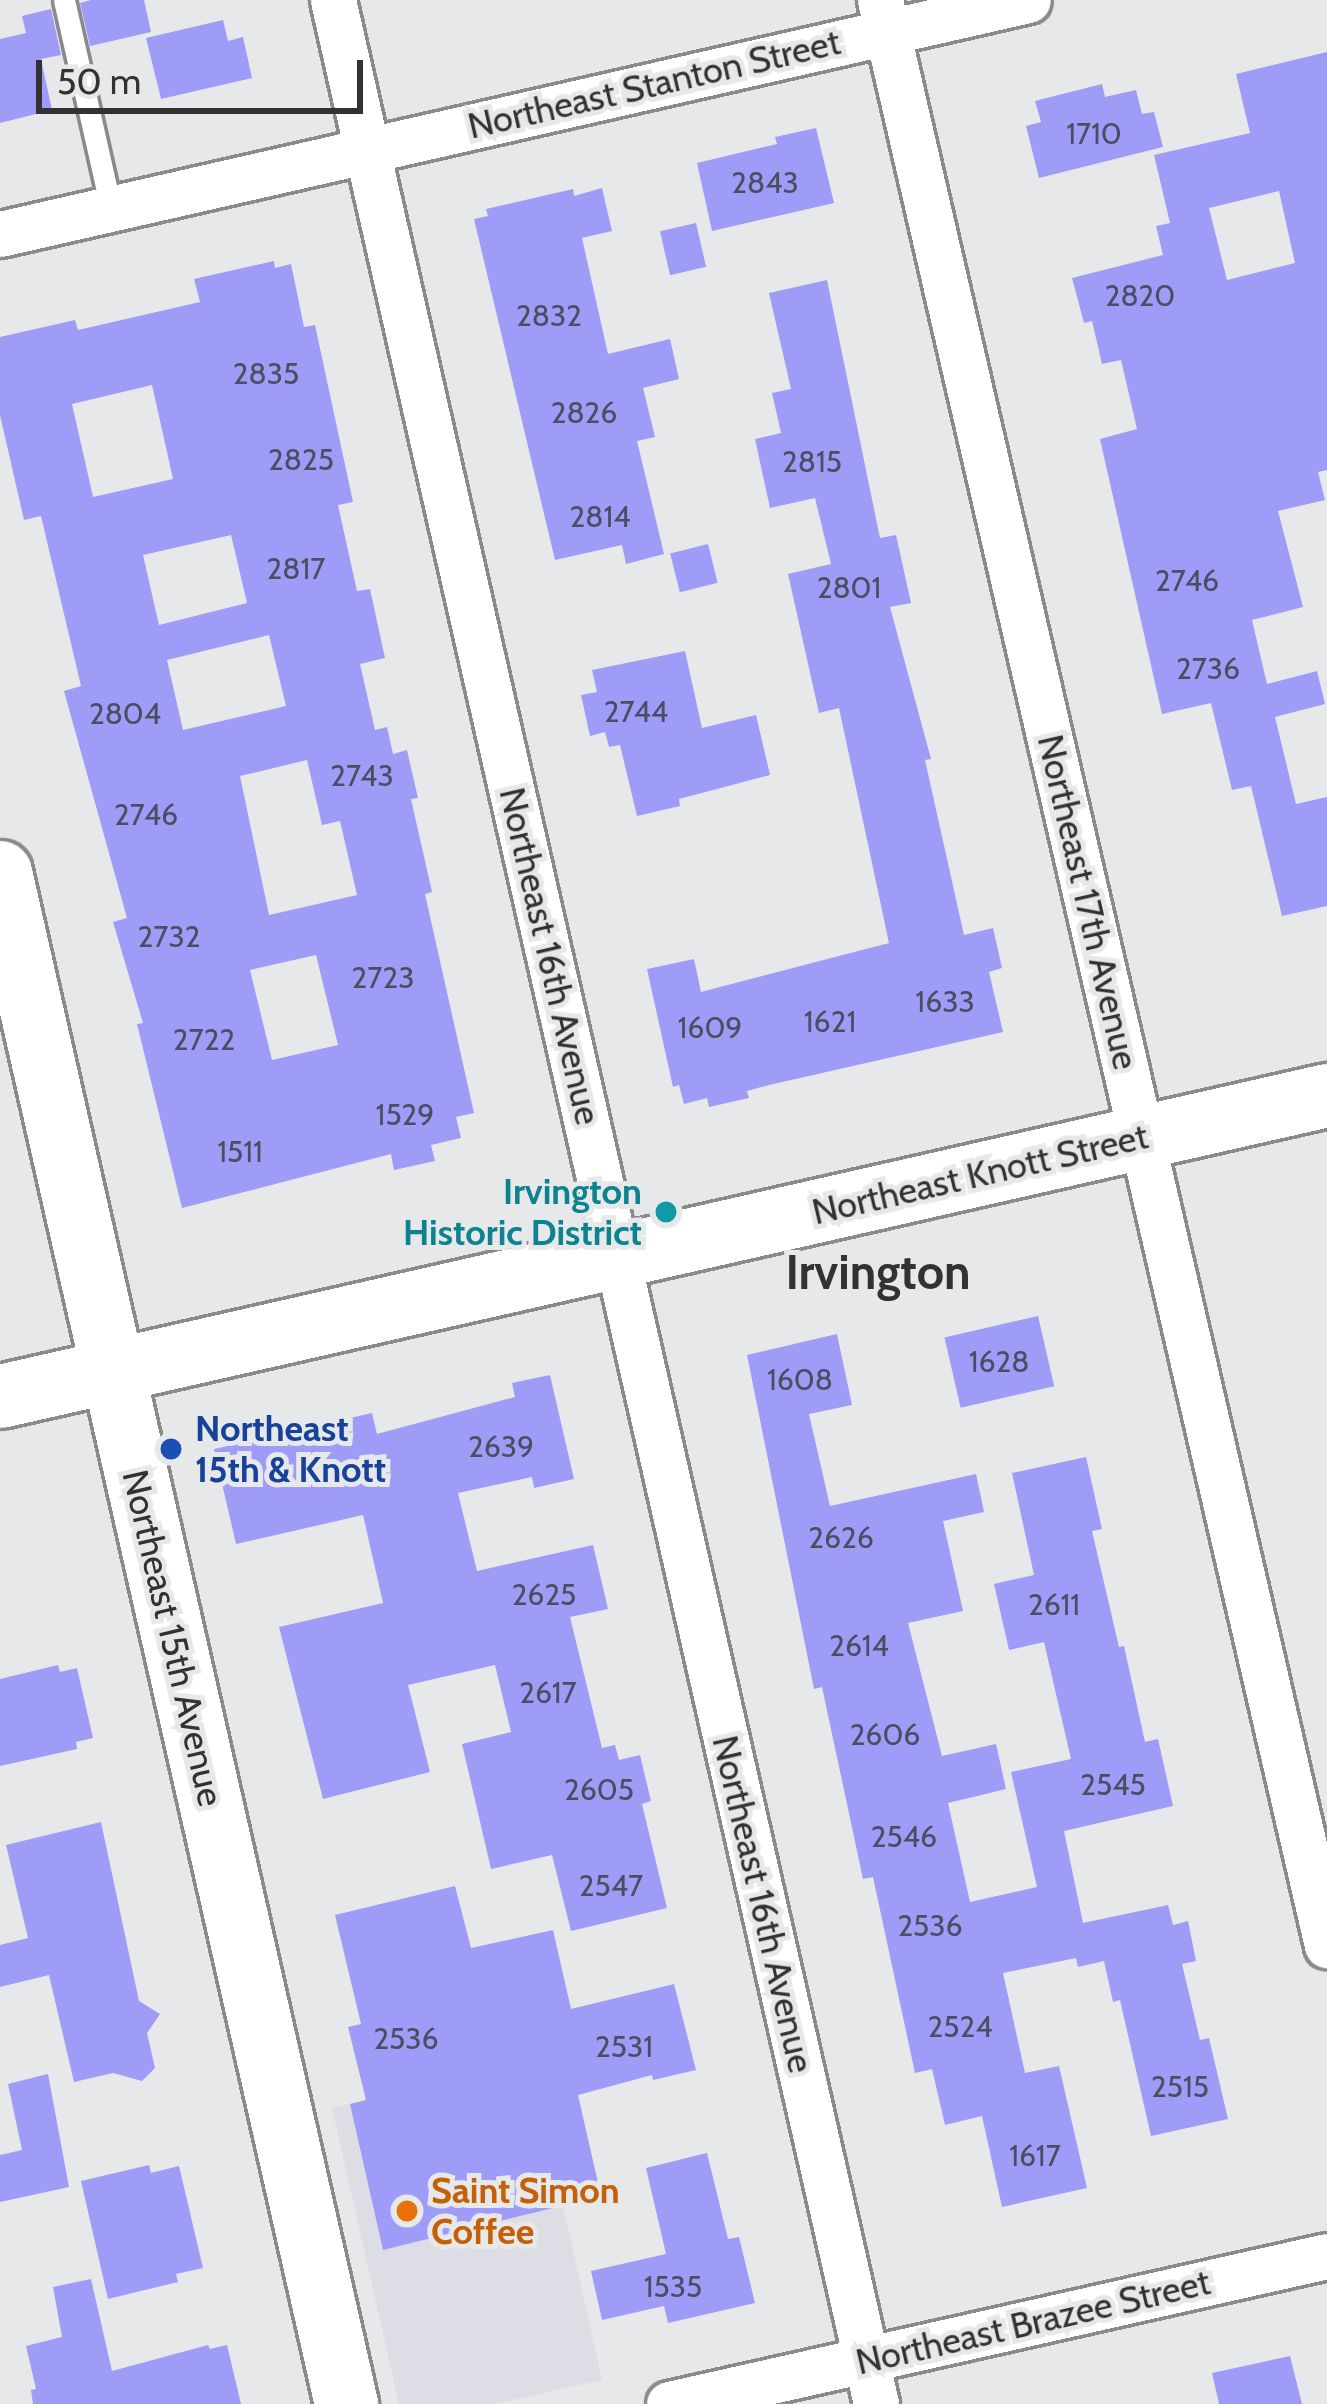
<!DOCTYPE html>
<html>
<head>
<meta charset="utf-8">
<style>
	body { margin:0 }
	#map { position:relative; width:1327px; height:2404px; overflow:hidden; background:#e7e8e9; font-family:Cabin,sans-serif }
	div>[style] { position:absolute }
	.built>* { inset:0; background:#dddde5 }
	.building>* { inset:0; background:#9e9cf6; transform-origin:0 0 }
	.roads { filter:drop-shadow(3px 0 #8a8a8c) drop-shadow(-3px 0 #8a8a8c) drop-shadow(0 3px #8a8a8c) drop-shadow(0 -3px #8a8a8c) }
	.lane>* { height:21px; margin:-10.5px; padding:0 10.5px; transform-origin:10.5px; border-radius:10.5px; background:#fff }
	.street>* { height:45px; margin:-22.5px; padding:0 22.5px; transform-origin:22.5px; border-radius:22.5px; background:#fff }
	.secondary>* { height:63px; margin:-31.5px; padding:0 31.5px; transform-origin:31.5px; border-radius:31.5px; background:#fff }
	.dots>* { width:33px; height:33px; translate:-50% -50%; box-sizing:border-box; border:6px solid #e7e8e9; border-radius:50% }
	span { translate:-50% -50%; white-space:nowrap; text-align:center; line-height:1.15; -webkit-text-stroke:10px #e7e8e9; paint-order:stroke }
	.number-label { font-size:30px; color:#4d4c63 }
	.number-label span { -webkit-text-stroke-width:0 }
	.street-label { font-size:36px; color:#323232 }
	.culture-label { font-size:36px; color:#0d838f; font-weight:700 }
	.right { translate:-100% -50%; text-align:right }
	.transit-label { font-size:36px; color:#164399; font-weight:700 }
	.left { translate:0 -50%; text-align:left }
	.food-label { font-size:36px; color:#c56008; font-weight:700 }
	.district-label { font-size:48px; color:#323232; font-weight:700 }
	.scale { position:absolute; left:36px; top:60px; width:327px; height:54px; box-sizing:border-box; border:6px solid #323232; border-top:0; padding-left:15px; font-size:36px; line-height:42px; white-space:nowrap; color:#323232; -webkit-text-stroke:9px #e7e8e9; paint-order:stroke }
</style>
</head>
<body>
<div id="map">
	<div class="built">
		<div style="clip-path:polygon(531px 2063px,602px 2380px,495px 2404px,399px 2404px,332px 2108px)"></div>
	</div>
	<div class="building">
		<div style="clip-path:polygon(91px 0,144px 0,151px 32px,90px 46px,80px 3px)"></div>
		<div style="clip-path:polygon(51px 9px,61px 55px,41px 59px,52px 110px,0 123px,0 39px,26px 33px,22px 16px)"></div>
		<div style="clip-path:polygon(223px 20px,228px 41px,243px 37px,252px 78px,161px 99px,146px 38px)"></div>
		<div style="clip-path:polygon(evenodd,1327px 52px,1327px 470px,1318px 472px,1325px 500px,1278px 511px,1303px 607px,1252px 620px,1267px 684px,1317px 671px,1325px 704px,1275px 717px,1296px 804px,1327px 797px,1327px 906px,1282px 916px,1251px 786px,1232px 790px,1211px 703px,1162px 714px,1100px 439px,1137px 429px,1121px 360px,1102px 364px,1092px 321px,1084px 323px,1072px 278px,1163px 255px,1156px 226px,1170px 223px,1154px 155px,1250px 133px,1236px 74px,1327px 52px,1279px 191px,1295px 263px,1227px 280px,1209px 208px,1279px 191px)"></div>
		<div style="clip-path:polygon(1102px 84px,1105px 97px,1136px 90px,1142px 114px,1154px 112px,1163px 147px,1039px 178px,1026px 126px,1041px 122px,1035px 101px)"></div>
		<div style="clip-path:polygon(816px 128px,834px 203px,712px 231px,697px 163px,777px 144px,775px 137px)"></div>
		<div style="clip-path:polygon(602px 188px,612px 231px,582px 238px,608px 354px,670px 339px,679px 379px,643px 388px,655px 437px,637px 441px,664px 554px,626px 564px,622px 545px,555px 560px,474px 219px,488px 216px,486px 209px,573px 189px,574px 196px)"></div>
		<div style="left:696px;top:223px;width:45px;height:37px;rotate:77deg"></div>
		<div style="clip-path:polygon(evenodd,274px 261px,275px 268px,291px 264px,304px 327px,315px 325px,353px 502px,338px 505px,357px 591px,370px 589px,385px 658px,360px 664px,375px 730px,387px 727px,393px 754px,407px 750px,418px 798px,411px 799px,432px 892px,425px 894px,474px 1113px,456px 1117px,461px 1138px,431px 1145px,435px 1161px,394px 1170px,391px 1154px,182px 1208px,137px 1024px,143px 1023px,113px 922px,127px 918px,64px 691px,81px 686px,41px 516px,24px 520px,0 415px,0 337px,75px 320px,78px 330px,200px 302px,194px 279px,274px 261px,152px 385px,173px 479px,93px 497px,72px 404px,152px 385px,274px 261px,231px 535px,247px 603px,159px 625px,143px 555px,231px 535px,274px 261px,269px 635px,286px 706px,183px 730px,167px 660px,269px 635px,274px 261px,307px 760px,322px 825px,340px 821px,357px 895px,269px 915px,240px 776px,307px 760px,274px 261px,316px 955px,338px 1045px,272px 1060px,250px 970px,316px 955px)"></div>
		<div style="clip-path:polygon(827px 280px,880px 538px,896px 535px,911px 603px,890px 607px,931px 759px,925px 760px,964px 935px,993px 928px,1002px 968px,989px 972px,1003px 1032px,769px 1085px,747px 1091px,749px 1098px,709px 1107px,707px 1098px,684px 1104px,679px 1085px,673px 1087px,647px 969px,694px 959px,701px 992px,889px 943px,839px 708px,819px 713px,788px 574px,831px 564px,815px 498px,770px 508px,755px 439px,781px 433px,772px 393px,791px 389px,769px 293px)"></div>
		<div style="left:708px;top:544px;width:40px;height:39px;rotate:76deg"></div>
		<div style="clip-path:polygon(685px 651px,702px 728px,756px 715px,770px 775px,679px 799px,680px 806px,637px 816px,620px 745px,609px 747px,605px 732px,590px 736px,581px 695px,597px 692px,592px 670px)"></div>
		<div style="left:1038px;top:1316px;width:72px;height:96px;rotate:77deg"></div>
		<div style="clip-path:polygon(837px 1334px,852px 1405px,809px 1414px,830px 1506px,976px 1474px,984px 1512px,943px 1521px,963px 1611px,908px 1623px,942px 1756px,996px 1744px,1006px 1789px,948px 1803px,970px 1902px,1037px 1887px,1011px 1772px,1071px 1759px,1044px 1642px,1009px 1650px,994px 1584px,1034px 1575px,1012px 1473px,1086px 1457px,1102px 1529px,1092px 1531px,1119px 1647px,1124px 1646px,1145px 1742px,1158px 1739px,1173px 1806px,1064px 1831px,1083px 1923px,1168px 1905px,1173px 1925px,1188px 1921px,1196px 1961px,1182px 1964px,1200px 2040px,1209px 2038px,1228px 2119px,1151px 2136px,1120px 2000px,1113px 2002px,1104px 1961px,1078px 1967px,1076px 1958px,1003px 1973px,1025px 2073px,1059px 2066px,1087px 2188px,1002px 2207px,982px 2116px,945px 2125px,932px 2069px,915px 2073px,873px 1877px,863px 1879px,822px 1687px,814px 1689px,747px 1355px)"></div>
		<div style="clip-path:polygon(550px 1375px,574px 1479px,534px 1488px,532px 1477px,458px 1493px,477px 1571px,593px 1545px,608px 1609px,570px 1617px,602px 1748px,615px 1745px,619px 1760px,640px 1755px,651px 1801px,642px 1804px,667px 1908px,571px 1931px,552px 1855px,491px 1869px,462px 1744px,511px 1732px,495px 1665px,408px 1685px,430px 1772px,323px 1799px,279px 1627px,383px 1603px,363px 1515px,236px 1544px,214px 1449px,372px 1413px,377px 1434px,515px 1397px,512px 1383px)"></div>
		<div style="clip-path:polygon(58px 1665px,60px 1672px,77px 1668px,93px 1738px,76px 1742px,77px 1749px,0 1766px,0 1679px)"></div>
		<div style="clip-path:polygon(101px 1822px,139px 2001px,160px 2014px,147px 2033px,155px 2068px,142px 2081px,113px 2073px,74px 2082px,49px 1975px,0 1987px,0 1945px,28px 1938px,6px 1845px)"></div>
		<div style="clip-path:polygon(455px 1886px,471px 1948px,553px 1930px,571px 2009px,674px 1984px,696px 2070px,653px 2080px,652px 2075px,578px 2095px,601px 2196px,383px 2250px,350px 2104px,366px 2100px,348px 2027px,361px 2024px,335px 1915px)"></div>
		<div style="clip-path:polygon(48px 2074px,69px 2187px,0 2202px,0 2155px,22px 2150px,8px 2084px)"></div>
		<div style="clip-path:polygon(707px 2153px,728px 2239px,739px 2237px,755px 2303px,668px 2323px,664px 2306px,602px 2320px,591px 2271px,666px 2254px,646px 2168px)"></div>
		<div style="clip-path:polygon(149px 2165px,151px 2173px,179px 2166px,203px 2268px,176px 2274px,178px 2282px,108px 2299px,81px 2181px)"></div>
		<div style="clip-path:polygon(91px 2279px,112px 2371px,208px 2345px,210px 2349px,227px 2345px,241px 2404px,33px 2404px,31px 2390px,36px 2389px,26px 2346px,62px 2337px,53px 2287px)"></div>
		<div style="clip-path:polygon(1290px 2356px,1302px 2404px,1219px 2404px,1212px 2373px)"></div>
	</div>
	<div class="roads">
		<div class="lane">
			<div style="left:64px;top:0;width:213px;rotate:77.3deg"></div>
		</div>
		<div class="street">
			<div style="left:333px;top:0;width:2465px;rotate:77.27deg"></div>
			<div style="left:880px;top:0;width:1996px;rotate:77.06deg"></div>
			<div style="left:0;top:234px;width:1054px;rotate:-12.82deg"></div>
			<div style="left:669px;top:2404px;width:674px;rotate:-12.68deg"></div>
		</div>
		<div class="secondary">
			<div style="left:0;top:872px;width:1571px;rotate:77.27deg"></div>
			<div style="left:0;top:1396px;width:1361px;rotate:-12.78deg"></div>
		</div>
	</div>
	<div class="dots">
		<div style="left:666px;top:1212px;background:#0f9aa8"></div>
		<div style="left:171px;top:1449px;background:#1a4fb4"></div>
		<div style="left:407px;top:2211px;background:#e8710a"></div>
	</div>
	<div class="number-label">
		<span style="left:1094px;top:134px">1710</span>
		<span style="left:765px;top:183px">2843</span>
		<span style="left:1140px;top:296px">2820</span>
		<span style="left:549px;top:316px">2832</span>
		<span style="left:266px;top:374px">2835</span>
		<span style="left:584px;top:413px">2826</span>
		<span style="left:301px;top:460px">2825</span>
		<span style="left:812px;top:462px">2815</span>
		<span style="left:600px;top:517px">2814</span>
		<span style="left:296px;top:569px">2817</span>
		<span style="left:1187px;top:581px">2746</span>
		<span style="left:849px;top:588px">2801</span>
		<span style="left:1208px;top:669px">2736</span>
		<span style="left:636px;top:712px">2744</span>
		<span style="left:125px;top:714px">2804</span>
		<span style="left:362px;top:776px">2743</span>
		<span style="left:146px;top:815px">2746</span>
		<span style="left:169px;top:937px">2732</span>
		<span style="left:383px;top:978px">2723</span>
		<span style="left:945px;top:1002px">1633</span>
		<span style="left:830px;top:1022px">1621</span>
		<span style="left:710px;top:1028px">1609</span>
		<span style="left:204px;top:1040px">2722</span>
		<span style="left:405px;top:1115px">1529</span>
		<span style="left:240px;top:1152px">1511</span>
		<span style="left:999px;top:1362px">1628</span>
		<span style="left:800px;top:1380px">1608</span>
		<span style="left:501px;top:1447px">2639</span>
		<span style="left:841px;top:1538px">2626</span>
		<span style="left:544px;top:1595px">2625</span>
		<span style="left:1054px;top:1605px">2611</span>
		<span style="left:859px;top:1646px">2614</span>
		<span style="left:548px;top:1693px">2617</span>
		<span style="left:885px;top:1735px">2606</span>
		<span style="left:1113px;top:1785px">2545</span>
		<span style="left:599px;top:1790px">2605</span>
		<span style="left:904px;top:1837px">2546</span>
		<span style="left:611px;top:1886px">2547</span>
		<span style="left:930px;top:1926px">2536</span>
		<span style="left:960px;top:2027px">2524</span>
		<span style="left:406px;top:2039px">2536</span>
		<span style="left:624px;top:2047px">2531</span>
		<span style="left:1180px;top:2087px">2515</span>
		<span style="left:1035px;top:2156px">1617</span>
		<span style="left:673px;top:2287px">1535</span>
	</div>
	<div class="street-label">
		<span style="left:654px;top:84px;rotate:-13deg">Northeast Stanton Street</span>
		<span style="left:1088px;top:902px;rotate:77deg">Northeast 17th Avenue</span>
		<span style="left:550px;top:956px;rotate:77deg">Northeast 16th Avenue</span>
		<span style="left:980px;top:1174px;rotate:-13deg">Northeast Knott Street</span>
		<span style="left:173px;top:1638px;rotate:77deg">Northeast 15th Avenue</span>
		<span style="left:763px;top:1904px;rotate:77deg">Northeast 16th Avenue</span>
		<span style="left:1033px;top:2322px;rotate:-13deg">Northeast Brazee Street</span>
	</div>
	<div class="culture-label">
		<span class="right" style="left:642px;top:1212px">Irvington<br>Historic District</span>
	</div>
	<div class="transit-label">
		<span class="left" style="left:195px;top:1449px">Northeast<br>15th &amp; Knott</span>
	</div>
	<div class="food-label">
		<span class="left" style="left:431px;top:2211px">Saint Simon<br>Coffee</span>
	</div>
	<div class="district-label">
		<span style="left:878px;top:1273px">Irvington</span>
	</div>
	<div class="scale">50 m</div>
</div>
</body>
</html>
